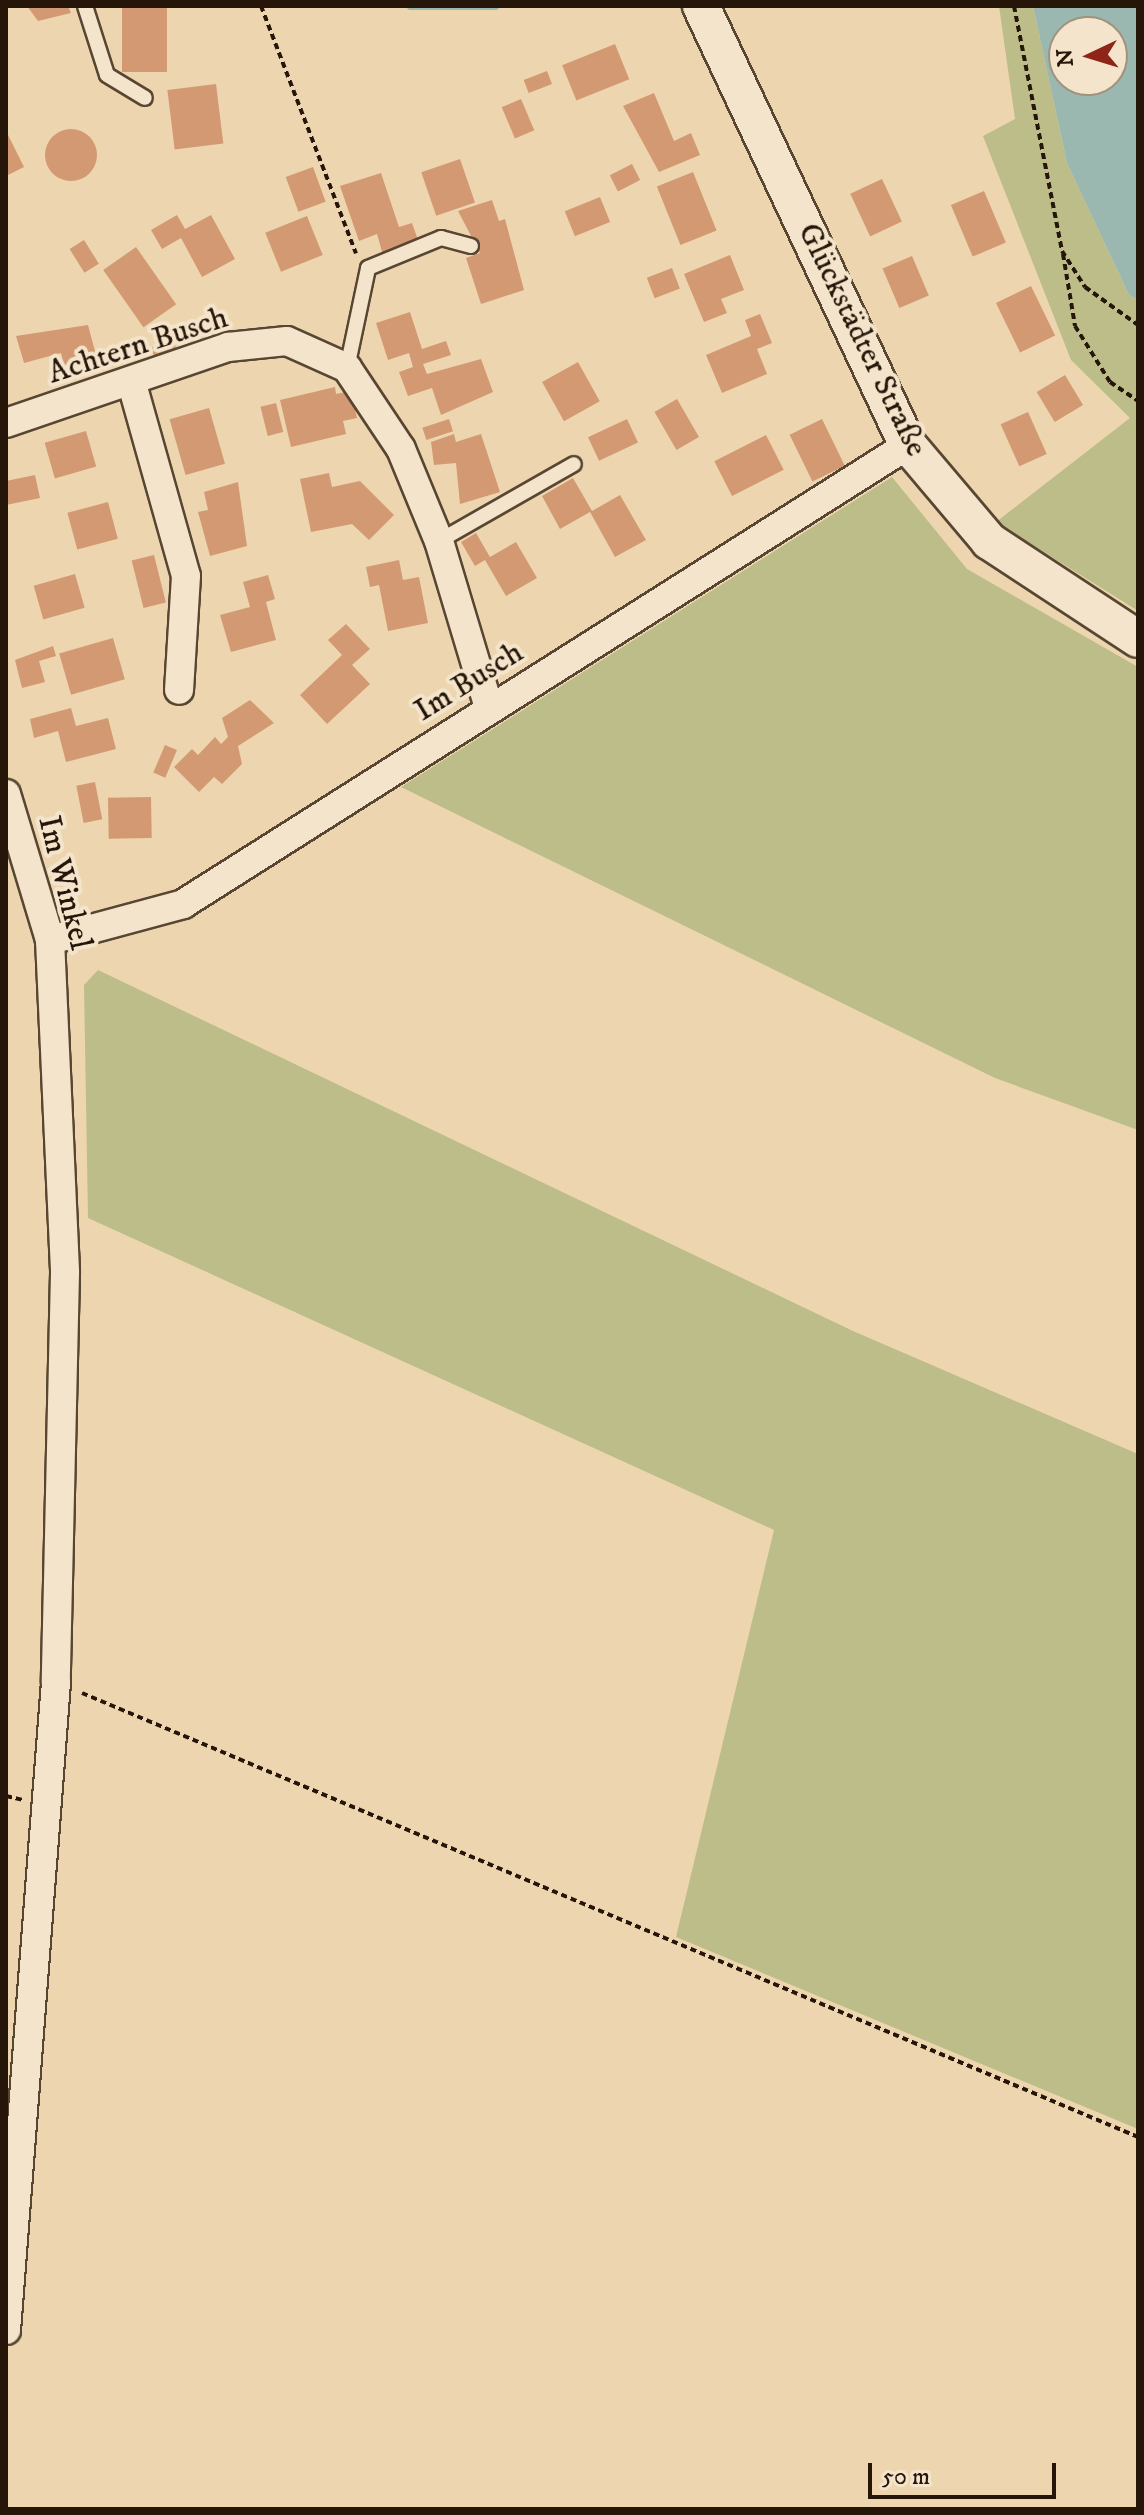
<!DOCTYPE html>
<html>
<head>
<meta charset="utf-8">
<style>
	body { margin:0 }
	#map { position:relative; width:1144px; height:2515px; overflow:hidden; background:#edd6af; font-family:"IM FELL DW Pica",serif }
	div>[style] { position:absolute }
	.green>* { inset:0; background:#bcbd88 }
	.water>* { inset:0; background:#9ab8b0 }
	.stream>* { height:7px; margin:-3.5px; padding:0 3.5px; transform-origin:3.5px; border-radius:3.5px; background:#9ab8b0 }
	.building>* { inset:0; background:#d39972; transform-origin:0 0 }
	.round { border-radius:50% }
	.path>* { height:4px; margin-top:-2px; transform-origin:0; background:repeating-linear-gradient(90deg,#261609 0 6px,transparent 0 10px) }
	.roads { filter:drop-shadow(2px 0 #584632) drop-shadow(-2px 0 #584632) drop-shadow(0 2px #584632) drop-shadow(0 -2px #584632) }
	.service>* { height:14px; margin:-7px; padding:0 7px; transform-origin:7px; border-radius:7px; background:#f3e4cb }
	.minor>* { height:28px; margin:-14px; padding:0 14px; transform-origin:14px; border-radius:14px; background:#f3e4cb }
	.tertiary>* { height:36px; margin:-18px; padding:0 18px; transform-origin:18px; border-radius:18px; background:#f3e4cb }
	span { translate:-50% -50%; white-space:nowrap; text-align:center; line-height:1.15; -webkit-text-stroke:8px #f3e4cb; paint-order:stroke }
	.street-label { font-size:32px; color:#261609 }
	.frame { position:absolute; inset:0; border:8px solid #261609; pointer-events:none }
	.north { position:absolute; left:1048px; top:16px; width:80px; height:80px; box-sizing:border-box; background:#f3e4cb; border:2px solid #a1927d; border-radius:50%; rotate:266deg; font-size:22px; font-weight:700; line-height:32px; text-align:center; color:#261609 }
	.north::after { content:''; display:block; margin:auto; width:28px; height:36px; background:#8f2418; clip-path:polygon(50% 0,100% 100%,50% 72%,0 100%) }
	.scale { position:absolute; left:868px; top:2463px; width:188px; height:36px; box-sizing:border-box; border:4px solid #261609; border-top:0; padding-left:10px; font-size:24px; line-height:28px; white-space:nowrap; color:#261609; -webkit-text-stroke:6px #f3e4cb; paint-order:stroke }
</style>
</head>
<body>
<div id="map">
	<div class="green">
		<div style="clip-path:polygon(999px 6px,1033px 6px,1067px 163px,1129px 295px,1138px 300px,1138px 611px,996px 522px,1130px 418px,1071px 360px,983px 136px,1015px 119px)"></div>
		<div style="clip-path:polygon(892px 477px,967px 569px,1138px 667px,1138px 1130px,995px 1078px,401px 787px)"></div>
		<div style="clip-path:polygon(98px 970px,853px 1331px,1138px 1454px,1138px 2129px,676px 1937px,774px 1530px,88px 1218px,84px 985px)"></div>
	</div>
	<div class="water">
		<div style="clip-path:polygon(evenodd,1033px 6px,1138px 6px,1138px 300px,1129px 295px,1067px 163px,1033px 6px,1064px 32px,1112px 32px,1112px 80px,1064px 80px,1064px 32px)"></div>
	</div>
	<div class="stream">
		<div style="left:410px;top:6px;width:85px"></div>
	</div>
	<div class="building">
		<div style="clip-path:polygon(27px 6px,68px 6px,71px 13px,38px 21px)"></div>
		<div style="left:122px;top:6px;width:45px;height:66px"></div>
		<div style="left:615px;top:44px;width:38px;height:57px;rotate:68deg"></div>
		<div style="left:547px;top:71px;width:14px;height:25px;rotate:69deg"></div>
		<div style="left:216px;top:84px;width:60px;height:49px;rotate:83deg"></div>
		<div style="clip-path:polygon(654px 93px,674px 141px,691px 133px,700px 155px,659px 172px,623px 106px)"></div>
		<div style="left:521px;top:99px;width:34px;height:21px;rotate:67deg"></div>
		<div class="round" style="left:45px;top:129px;width:52px;height:52px"></div>
		<div style="clip-path:polygon(6px 131px,24px 167px,6px 176px)"></div>
		<div style="left:460px;top:159px;width:46px;height:41px;rotate:71deg"></div>
		<div style="left:632px;top:164px;width:18px;height:25px;rotate:63deg"></div>
		<div style="left:313px;top:167px;width:37px;height:29px;rotate:70deg"></div>
		<div style="left:693px;top:172px;width:63px;height:39px;rotate:68deg"></div>
		<div style="clip-path:polygon(381px 173px,399px 227px,412px 223px,419px 243px,383px 255px,377px 234px,359px 241px,340px 186px)"></div>
		<div style="left:882px;top:179px;width:47px;height:35px;rotate:65deg"></div>
		<div style="left:984px;top:191px;width:56px;height:36px;rotate:67deg"></div>
		<div style="left:600px;top:197px;width:27px;height:38px;rotate:68deg"></div>
		<div style="clip-path:polygon(492px 200px,499px 221px,505px 219px,524px 290px,481px 304px,466px 258px,480px 253px,458px 211px)"></div>
		<div style="clip-path:polygon(177px 215px,185px 229px,211px 215px,235px 259px,202px 277px,181px 238px,162px 249px,151px 230px)"></div>
		<div style="left:307px;top:216px;width:42px;height:45px;rotate:68deg"></div>
		<div style="left:84px;top:240px;width:28px;height:17px;rotate:58deg"></div>
		<div style="left:136px;top:247px;width:70px;height:40px;rotate:55deg"></div>
		<div style="clip-path:polygon(730px 255px,744px 290px,721px 299px,727px 313px,704px 322px,684px 274px)"></div>
		<div style="left:912px;top:256px;width:43px;height:32px;rotate:67deg"></div>
		<div style="left:672px;top:268px;width:22px;height:27px;rotate:69deg"></div>
		<div style="left:1031px;top:286px;width:55px;height:39px;rotate:64deg"></div>
		<div style="clip-path:polygon(410px 312px,422px 349px,446px 341px,451px 355px,423px 364px,427px 374px,481px 359px,493px 392px,441px 415px,432px 388px,408px 396px,399px 372px,413px 367px,409px 353px,388px 360px,376px 323px)"></div>
		<div style="clip-path:polygon(760px 314px,772px 343px,757px 349px,767px 374px,722px 393px,706px 355px,751px 336px,745px 320px)"></div>
		<div style="clip-path:polygon(88px 325px,99px 366px,67px 375px,61px 353px,24px 363px,16px 336px)"></div>
		<div style="left:170px;top:337px;width:20px;height:23px;rotate:60deg"></div>
		<div style="left:578px;top:362px;width:45px;height:41px;rotate:61deg"></div>
		<div style="left:1065px;top:375px;width:35px;height:33px;rotate:59deg"></div>
		<div style="clip-path:polygon(335px 387px,336px 394px,351px 391px,357px 418px,343px 421px,346px 434px,291px 447px,280px 400px)"></div>
		<div style="left:677px;top:399px;width:44px;height:26px;rotate:60deg"></div>
		<div style="left:276px;top:403px;width:30px;height:16px;rotate:76deg"></div>
		<div style="left:209px;top:408px;width:58px;height:41px;rotate:74deg"></div>
		<div style="left:1028px;top:412px;width:46px;height:30px;rotate:66deg"></div>
		<div style="left:449px;top:419px;width:13px;height:28px;rotate:72deg"></div>
		<div style="left:627px;top:419px;width:26px;height:43px;rotate:65deg"></div>
		<div style="left:822px;top:419px;width:52px;height:36px;rotate:64deg"></div>
		<div style="left:86px;top:431px;width:37px;height:43px;rotate:74deg"></div>
		<div style="clip-path:polygon(454px 434px,456px 442px,481px 434px,500px 492px,460px 504px,456px 463px,434px 465px,431px 442px)"></div>
		<div style="left:766px;top:435px;width:39px;height:58px;rotate:63deg"></div>
		<div style="clip-path:polygon(329px 473px,332px 487px,360px 481px,394px 515px,369px 540px,352px 524px,311px 532px,300px 479px)"></div>
		<div style="clip-path:polygon(35px 475px,40px 498px,6px 505px,6px 481px)"></div>
		<div style="clip-path:polygon(573px 478px,592px 511px,620px 495px,646px 540px,615px 557px,590px 512px,560px 529px,542px 496px)"></div>
		<div style="clip-path:polygon(238px 482px,247px 546px,210px 556px,198px 512px,208px 510px,204px 492px)"></div>
		<div style="left:108px;top:502px;width:38px;height:42px;rotate:75deg"></div>
		<div style="clip-path:polygon(476px 533px,490px 557px,516px 542px,537px 578px,506px 596px,485px 560px,475px 566px,461px 542px)"></div>
		<div style="left:154px;top:555px;width:49px;height:23px;rotate:76deg"></div>
		<div style="clip-path:polygon(399px 560px,403px 580px,419px 577px,428px 623px,388px 631px,379px 585px,370px 587px,366px 567px)"></div>
		<div style="left:75px;top:574px;width:35px;height:43px;rotate:74deg"></div>
		<div style="clip-path:polygon(268px 575px,275px 599px,266px 602px,276px 640px,231px 652px,220px 615px,250px 607px,243px 582px)"></div>
		<div style="clip-path:polygon(346px 624px,370px 649px,352px 665px,370px 684px,327px 724px,300px 695px,342px 655px,328px 640px)"></div>
		<div style="left:113px;top:638px;width:43px;height:56px;rotate:74deg"></div>
		<div style="clip-path:polygon(53px 646px,56px 656px,39px 661px,45px 682px,22px 688px,15px 660px)"></div>
		<div style="clip-path:polygon(250px 700px,274px 723px,238px 746px,242px 764px,222px 784px,214px 777px,199px 792px,174px 767px,192px 749px,198px 755px,215px 737px,221px 744px,228px 737px,222px 718px)"></div>
		<div style="clip-path:polygon(71px 708px,76px 726px,108px 718px,116px 749px,66px 762px,58px 731px,34px 738px,30px 719px)"></div>
		<div style="left:165px;top:745px;width:13px;height:30px;rotate:23deg"></div>
		<div style="left:95px;top:782px;width:38px;height:19px;rotate:79deg"></div>
		<div style="left:151px;top:797px;width:41px;height:43px;rotate:89deg"></div>
	</div>
	<div class="path">
		<div style="left:261px;top:6px;width:265px;rotate:69deg"></div>
		<div style="left:1014px;top:6px;width:250px;rotate:78.9deg"></div>
		<div style="left:1062px;top:251px;width:43px;rotate:57.4deg"></div>
		<div style="left:1085px;top:287px;width:65px;rotate:35.6deg"></div>
		<div style="left:1063px;top:254px;width:73px;rotate:80.5deg"></div>
		<div style="left:1075px;top:326px;width:66px;rotate:58deg"></div>
		<div style="left:1110px;top:382px;width:34px;rotate:34deg"></div>
		<div style="left:82px;top:1693px;width:1146px;rotate:22.8deg"></div>
		<div style="left:6px;top:1796px;width:17px;rotate:13deg"></div>
	</div>
	<div class="roads">
		<div class="service">
			<div style="left:85px;top:6px;width:72px;rotate:72.3deg"></div>
			<div style="left:107px;top:75px;width:44px;rotate:31.2deg"></div>
			<div style="left:347px;top:368px;width:102px;rotate:-78.1deg"></div>
			<div style="left:368px;top:268px;width:79px;rotate:-22.3deg"></div>
			<div style="left:441px;top:238px;width:31px;rotate:15deg"></div>
			<div style="left:439px;top:541px;width:155px;rotate:-29.7deg"></div>
		</div>
		<div class="minor">
			<div style="left:132px;top:384px;width:199px;rotate:74.3deg"></div>
			<div style="left:186px;top:576px;width:114px;rotate:93.5deg"></div>
			<div style="left:6px;top:423px;width:235px;rotate:-18.9deg"></div>
			<div style="left:228px;top:347px;width:59px;rotate:-5.8deg"></div>
			<div style="left:287px;top:341px;width:66px;rotate:24.2deg"></div>
			<div style="left:347px;top:368px;width:97px;rotate:56.3deg"></div>
			<div style="left:401px;top:449px;width:100px;rotate:67.6deg"></div>
			<div style="left:439px;top:541px;width:174px;rotate:73.3deg"></div>
			<div style="left:6px;top:794px;width:152px;rotate:73.2deg"></div>
			<div style="left:50px;top:940px;width:333px;rotate:87.4deg"></div>
			<div style="left:65px;top:1273px;width:409px;rotate:91.3deg"></div>
			<div style="left:56px;top:1682px;width:650px;rotate:94.41deg"></div>
			<div style="left:50px;top:940px;width:138px;rotate:-15.1deg"></div>
			<div style="left:183px;top:904px;width:858px;rotate:-32.34deg"></div>
		</div>
		<div class="tertiary">
			<div style="left:701px;top:6px;width:485px;rotate:64.8deg"></div>
			<div style="left:908px;top:445px;width:126px;rotate:49.8deg"></div>
			<div style="left:989px;top:541px;width:178px;rotate:33.3deg"></div>
		</div>
	</div>
	<div class="street-label">
		<span style="left:862px;top:340px;rotate:64deg">Glückstädter Straße</span>
		<span style="left:138px;top:346px;rotate:-18deg">Achtern Busch</span>
		<span style="left:469px;top:682px;rotate:-32deg">Im Busch</span>
		<span style="left:64px;top:883px;rotate:76deg">Im Winkel</span>
	</div>
	<div class="frame"></div>
	<div class="north">N</div>
	<div class="scale">50 m</div>
</div>
</body>
</html>
